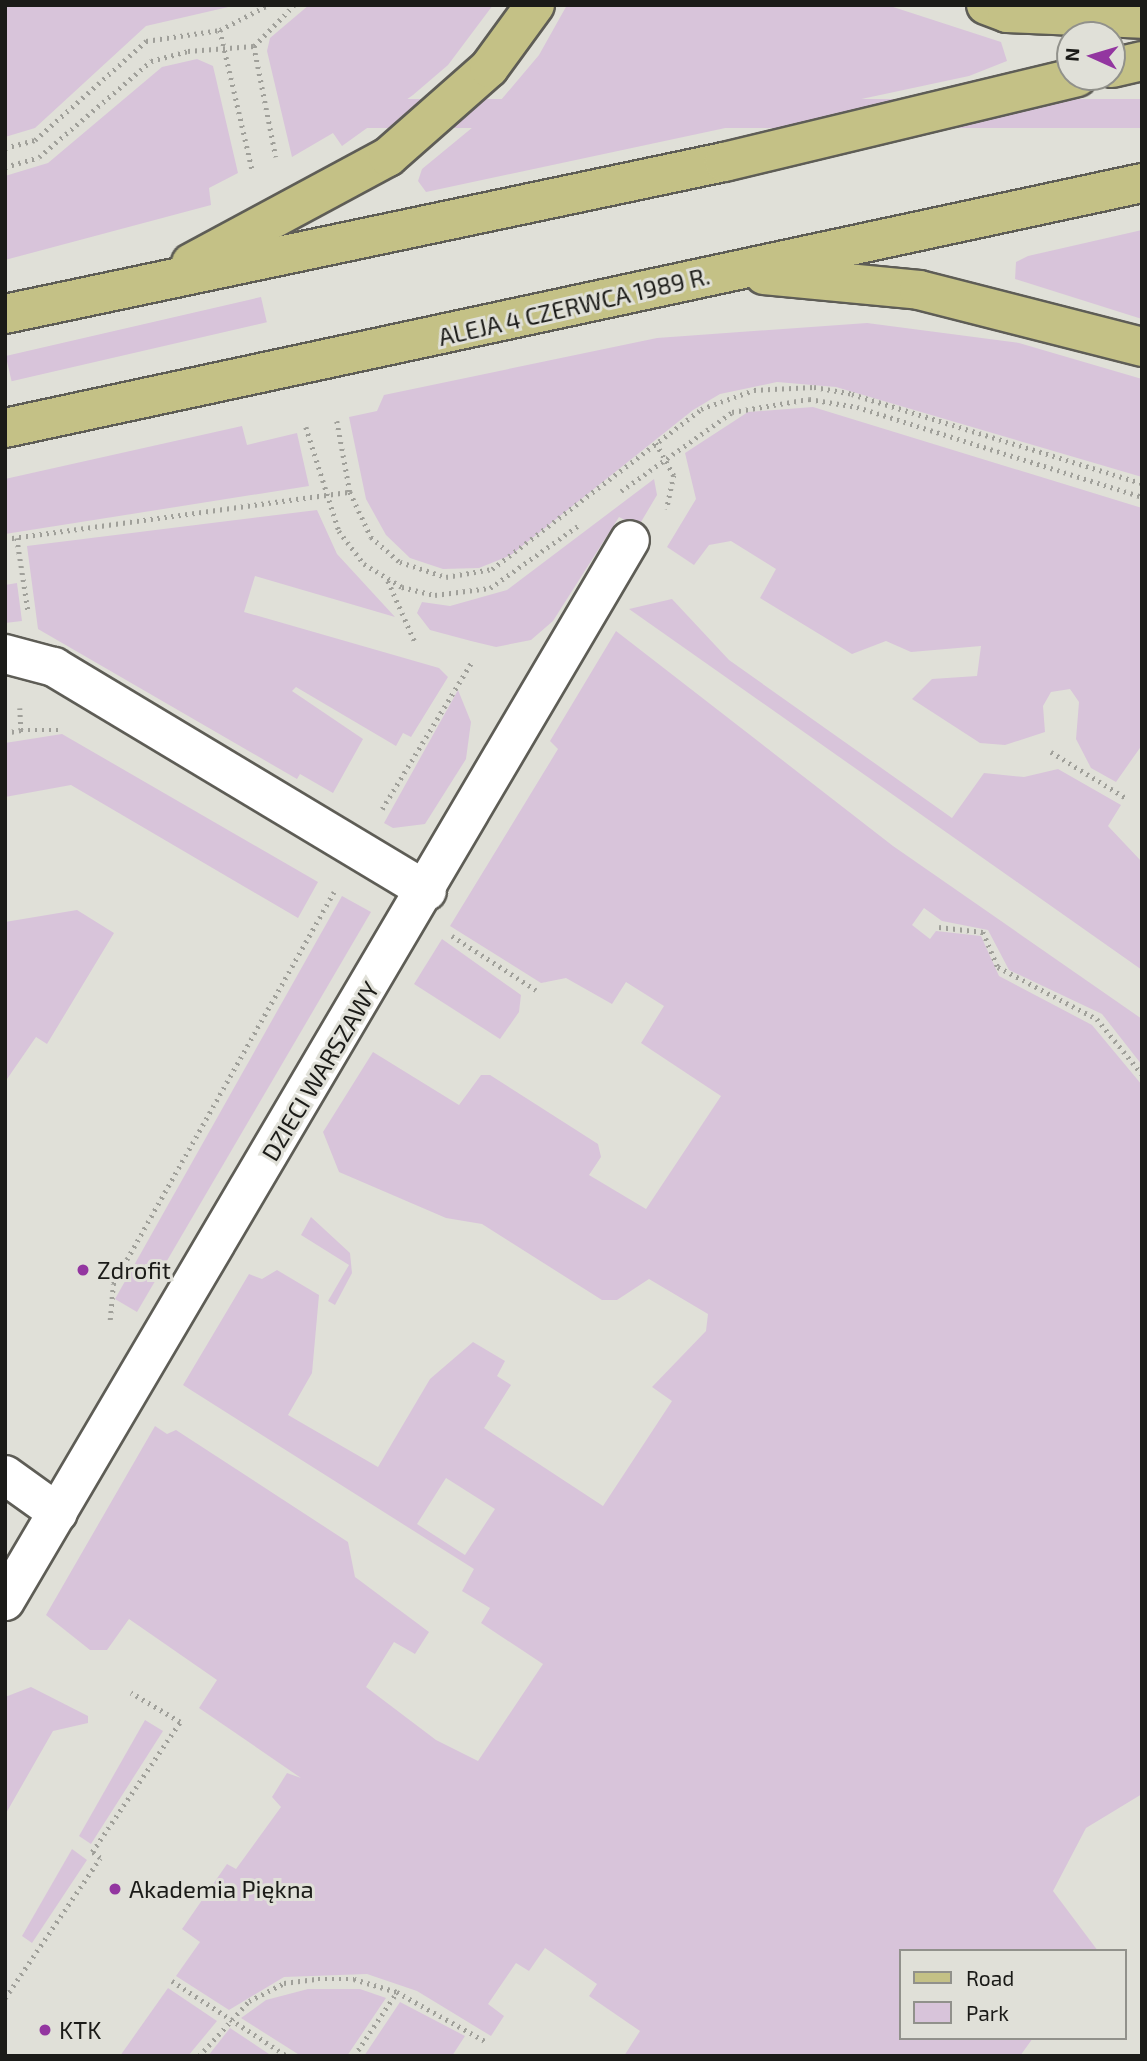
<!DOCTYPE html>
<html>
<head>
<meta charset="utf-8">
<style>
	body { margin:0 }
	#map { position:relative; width:1147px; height:2061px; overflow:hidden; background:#e0e0d8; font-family:"Exo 2",sans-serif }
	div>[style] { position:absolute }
	.green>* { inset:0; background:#d8c4da; transform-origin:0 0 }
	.path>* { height:4.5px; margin-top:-2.25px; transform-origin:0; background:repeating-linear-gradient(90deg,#a0a09a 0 2px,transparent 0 7px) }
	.roads { filter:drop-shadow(2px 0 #5e5d56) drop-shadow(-2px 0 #5e5d56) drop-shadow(0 2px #5e5d56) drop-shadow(0 -2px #5e5d56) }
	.minor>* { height:38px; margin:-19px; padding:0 19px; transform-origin:19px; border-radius:19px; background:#fff }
	.major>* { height:38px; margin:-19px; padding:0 19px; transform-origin:19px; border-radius:19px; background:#c4c186 }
	.dots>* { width:19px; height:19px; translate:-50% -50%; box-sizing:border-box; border:4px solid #e0e0d8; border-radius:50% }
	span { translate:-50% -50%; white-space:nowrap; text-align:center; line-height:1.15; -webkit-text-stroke:6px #e0e0d8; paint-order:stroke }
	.street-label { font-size:24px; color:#1b1b18 }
	.poi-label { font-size:24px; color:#1b1b18 }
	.left { translate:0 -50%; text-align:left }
	.frame { position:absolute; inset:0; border:7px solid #1b1b18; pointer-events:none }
	.legend { position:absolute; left:899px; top:1949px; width:228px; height:91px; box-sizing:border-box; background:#e0e0d8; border:2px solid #91918b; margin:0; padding:9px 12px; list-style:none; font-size:21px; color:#1b1b18 }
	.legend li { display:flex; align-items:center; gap:14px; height:35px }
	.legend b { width:35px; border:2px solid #91918b }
	.north { position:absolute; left:1056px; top:21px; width:70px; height:70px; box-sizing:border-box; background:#e0e0d8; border:2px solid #91918b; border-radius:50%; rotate:274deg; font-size:19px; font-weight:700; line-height:28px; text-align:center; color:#1b1b18 }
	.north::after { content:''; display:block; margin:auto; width:24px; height:32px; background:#9336a0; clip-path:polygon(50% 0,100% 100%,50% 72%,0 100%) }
</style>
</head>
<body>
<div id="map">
	<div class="green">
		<div style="clip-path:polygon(5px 5px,237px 5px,146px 26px,35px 128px,5px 137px)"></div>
		<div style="clip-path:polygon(309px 5px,493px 5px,448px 65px,413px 95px,342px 146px,333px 133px,292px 157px,267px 51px,270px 38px)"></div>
		<div style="clip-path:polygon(567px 5px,887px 5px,1001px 42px,1007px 61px,969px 76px,426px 192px,418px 181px,422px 169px,490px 113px,539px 55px)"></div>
		<div style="clip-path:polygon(197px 59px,213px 66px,238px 173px,209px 188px,211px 205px,5px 260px,5px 176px,48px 163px,162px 67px)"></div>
		<div style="left:1142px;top:99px;width:29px;height:836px;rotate:90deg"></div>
		<div style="clip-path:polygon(1142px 230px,1142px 319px,1015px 279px,1016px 262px,1028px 256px)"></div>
		<div style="left:261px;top:297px;width:26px;height:262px;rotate:77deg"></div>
		<div style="clip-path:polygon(867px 323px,1019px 343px,1142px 379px,1142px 477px,836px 387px,777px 382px,720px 394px,693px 410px,511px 555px,479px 568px,443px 569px,410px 558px,386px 535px,366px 499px,349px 417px,377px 411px,384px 395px,657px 338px)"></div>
		<div style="clip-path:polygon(813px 407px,1142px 508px,1142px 745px,1116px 782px,1091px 768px,1076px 739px,1079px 702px,1070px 689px,1051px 692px,1043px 706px,1045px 732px,1005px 745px,980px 743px,912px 699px,932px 679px,977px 676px,981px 646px,911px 652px,886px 641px,852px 654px,760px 598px,776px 569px,731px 541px,709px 545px,694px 565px,667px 547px,696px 499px,685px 453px,748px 412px)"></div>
		<div style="clip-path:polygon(242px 426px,247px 445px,297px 433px,309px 486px,5px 534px,5px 479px)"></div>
		<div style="clip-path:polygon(654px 479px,657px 495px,638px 527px,619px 517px,553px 621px,531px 640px,496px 647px,471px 641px,430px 630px,417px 613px,422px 602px,450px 606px,507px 590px)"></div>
		<div style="clip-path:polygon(317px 510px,337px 554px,395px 617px,255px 576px,244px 612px,439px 668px,448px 677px,411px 737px,403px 733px,396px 746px,296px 687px,292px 691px,363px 739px,333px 793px,300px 774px,297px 779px,38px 629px,27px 546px)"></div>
		<div style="clip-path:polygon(17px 583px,22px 621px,5px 623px,5px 585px)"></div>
		<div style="clip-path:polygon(672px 599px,729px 660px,952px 818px,984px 773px,1024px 777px,1058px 769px,1121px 805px,1108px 826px,1142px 862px,1142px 970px,629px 609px)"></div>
		<div style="clip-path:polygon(evenodd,616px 631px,893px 846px,1142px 1019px,1142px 1065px,1102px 1014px,1009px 970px,988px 930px,942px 921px,924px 908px,912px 925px,930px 939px,936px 931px,981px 936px,999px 976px,1092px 1025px,1142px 1085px,1142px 1794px,1086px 1828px,1053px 1891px,1098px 1951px,900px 1951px,900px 2038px,1033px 2038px,1020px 2056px,624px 2056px,640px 2031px,589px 1996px,597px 1984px,545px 1948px,529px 1971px,516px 1963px,488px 2004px,504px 2016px,491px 2036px,417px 1991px,367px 1974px,284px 1977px,229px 2010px,176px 1976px,200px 1942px,182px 1929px,227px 1864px,236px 1869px,281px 1807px,272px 1797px,287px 1773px,301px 1778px,199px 1708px,217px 1680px,129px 1619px,107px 1650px,90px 1650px,46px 1615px,155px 1426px,167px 1434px,176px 1430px,348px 1542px,355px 1577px,429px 1632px,415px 1654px,394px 1642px,366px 1687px,436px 1740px,478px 1761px,543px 1664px,481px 1623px,490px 1608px,462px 1591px,474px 1569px,183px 1385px,249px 1274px,262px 1279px,277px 1270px,319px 1295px,312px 1373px,288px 1415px,378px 1467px,430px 1379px,473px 1342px,505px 1361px,497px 1376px,511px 1385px,484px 1428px,603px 1506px,672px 1401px,652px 1387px,706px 1331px,708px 1314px,649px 1279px,617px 1300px,602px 1300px,482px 1224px,446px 1218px,339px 1172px,323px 1132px,373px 1052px,459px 1105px,481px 1075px,490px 1075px,598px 1144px,601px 1157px,589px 1175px,646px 1209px,721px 1096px,641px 1043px,664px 1006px,626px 982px,612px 1004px,566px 978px,541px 983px,450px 926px,558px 749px,550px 741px,616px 631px,446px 1478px,495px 1509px,465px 1555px,417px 1524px,446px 1478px)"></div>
		<div style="clip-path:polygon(458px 690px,471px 722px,466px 759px,425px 824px,393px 828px,384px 823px)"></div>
		<div style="clip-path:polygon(62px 734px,318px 882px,298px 918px,71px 785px,5px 797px,5px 743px)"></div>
		<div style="clip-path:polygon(342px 896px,371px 912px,137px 1312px,115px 1299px)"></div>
		<div style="clip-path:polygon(77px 910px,114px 933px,47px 1044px,36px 1037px,5px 1082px,5px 922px)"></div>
		<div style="clip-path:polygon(442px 939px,521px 995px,519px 1012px,500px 1039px,414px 984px)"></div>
		<div style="clip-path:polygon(311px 1217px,350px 1253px,352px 1273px,335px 1305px,328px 1301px,349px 1265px,301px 1235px)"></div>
		<div style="clip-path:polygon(31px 1687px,88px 1716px,88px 1723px,53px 1731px,5px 1815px,5px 1697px)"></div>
		<div style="clip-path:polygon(145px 1720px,163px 1731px,91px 1844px,79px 1836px)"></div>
		<div style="clip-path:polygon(72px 1849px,87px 1860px,32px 1943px,22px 1936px)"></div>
		<div style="clip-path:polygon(168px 1988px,217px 2021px,188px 2056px,120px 2056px)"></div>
		<div style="clip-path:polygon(308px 1989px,360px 1989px,386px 1998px,347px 2056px,301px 2056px,241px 2018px,266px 2000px)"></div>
		<div style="clip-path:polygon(400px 2002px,465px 2036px,452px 2056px,364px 2056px)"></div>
		<div style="clip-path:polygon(230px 2028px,272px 2056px,208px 2056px)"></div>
	</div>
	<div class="path">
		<div style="left:220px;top:30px;width:143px;rotate:77deg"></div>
		<div style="left:254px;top:46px;width:113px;rotate:78.8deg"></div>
		<div style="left:5px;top:148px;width:31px;rotate:-15deg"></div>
		<div style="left:35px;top:140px;width:149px;rotate:-41.7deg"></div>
		<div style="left:146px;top:41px;width:75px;rotate:-8.5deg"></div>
		<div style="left:220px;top:30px;width:54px;rotate:-27.5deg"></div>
		<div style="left:5px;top:167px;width:35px;rotate:-16deg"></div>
		<div style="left:39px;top:157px;width:148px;rotate:-40.6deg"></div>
		<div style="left:151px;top:61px;width:38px;rotate:-15deg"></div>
		<div style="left:188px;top:51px;width:66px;rotate:-4.3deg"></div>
		<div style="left:254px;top:46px;width:57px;rotate:-45.7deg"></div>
		<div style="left:337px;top:421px;width:72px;rotate:79.6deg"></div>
		<div style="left:350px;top:492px;width:50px;rotate:65deg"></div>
		<div style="left:371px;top:537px;width:38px;rotate:41deg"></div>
		<div style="left:400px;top:562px;width:48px;rotate:18.1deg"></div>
		<div style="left:446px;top:577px;width:47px;rotate:-9.9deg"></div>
		<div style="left:492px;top:569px;width:263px;rotate:-37.4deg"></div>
		<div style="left:701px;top:409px;width:56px;rotate:-19.7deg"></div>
		<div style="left:754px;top:390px;width:60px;rotate:-2.9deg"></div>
		<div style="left:814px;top:387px;width:39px;rotate:10deg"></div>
		<div style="left:852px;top:394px;width:303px;rotate:17.1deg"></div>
		<div style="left:306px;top:427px;width:109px;rotate:72.4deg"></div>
		<div style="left:339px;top:531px;width:41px;rotate:52.9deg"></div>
		<div style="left:364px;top:564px;width:44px;rotate:31.2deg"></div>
		<div style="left:402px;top:587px;width:34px;rotate:14deg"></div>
		<div style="left:435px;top:595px;width:55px;rotate:-7.3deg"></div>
		<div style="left:490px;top:588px;width:109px;rotate:-35.3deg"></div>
		<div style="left:656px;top:443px;width:37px;rotate:61deg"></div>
		<div style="left:674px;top:475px;width:35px;rotate:102deg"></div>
		<div style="left:621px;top:491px;width:136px;rotate:-35.4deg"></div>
		<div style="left:732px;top:412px;width:78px;rotate:-9.6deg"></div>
		<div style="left:809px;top:399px;width:49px;rotate:9.5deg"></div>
		<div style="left:857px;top:407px;width:299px;rotate:17.5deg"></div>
		<div style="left:17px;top:538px;width:73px;rotate:81.3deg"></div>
		<div style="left:5px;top:539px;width:348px;rotate:-7.8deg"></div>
		<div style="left:388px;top:581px;width:67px;rotate:66.1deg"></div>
		<div style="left:20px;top:708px;width:22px;rotate:87deg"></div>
		<div style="left:21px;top:730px;width:39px"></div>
		<div style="left:5px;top:733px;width:16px;rotate:-11deg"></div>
		<div style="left:1051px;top:752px;width:88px;rotate:31.5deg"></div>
		<div style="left:382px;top:809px;width:171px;rotate:-58.6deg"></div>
		<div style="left:939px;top:927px;width:44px;rotate:6.5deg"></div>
		<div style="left:983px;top:932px;width:38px;rotate:67deg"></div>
		<div style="left:998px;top:967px;width:112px;rotate:27.7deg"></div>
		<div style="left:1097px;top:1019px;width:71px;rotate:50.7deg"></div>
		<div style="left:452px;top:936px;width:100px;rotate:32.7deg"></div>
		<div style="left:110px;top:1320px;width:36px;rotate:-85deg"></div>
		<div style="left:113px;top:1284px;width:450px;rotate:-60.6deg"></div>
		<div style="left:172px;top:1981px;width:137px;rotate:33.1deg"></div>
		<div style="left:5px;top:1998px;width:169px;rotate:-55.8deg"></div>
		<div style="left:100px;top:1858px;width:10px;rotate:-143deg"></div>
		<div style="left:92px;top:1852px;width:157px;rotate:-55.9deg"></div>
		<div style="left:180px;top:1722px;width:57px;rotate:-149.4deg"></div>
		<div style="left:199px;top:2056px;width:74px;rotate:-47.7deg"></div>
		<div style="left:249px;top:2001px;width:39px;rotate:-27deg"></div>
		<div style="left:284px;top:1983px;width:34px;rotate:-7deg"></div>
		<div style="left:318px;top:1979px;width:36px"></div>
		<div style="left:354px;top:1979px;width:45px;rotate:16.8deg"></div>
		<div style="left:397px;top:1992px;width:103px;rotate:29.1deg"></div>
		<div style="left:354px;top:2056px;width:77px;rotate:-56.1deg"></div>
	</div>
	<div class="roads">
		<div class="minor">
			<div style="left:5px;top:654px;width:51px;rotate:14.9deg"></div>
			<div style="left:54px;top:667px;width:435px;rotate:31deg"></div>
			<div style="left:5px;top:1475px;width:65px;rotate:35.6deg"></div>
			<div style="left:5px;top:1601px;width:1231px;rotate:-59.5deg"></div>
		</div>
		<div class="major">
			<div style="left:986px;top:5px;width:22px;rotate:21deg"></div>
			<div style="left:1007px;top:13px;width:135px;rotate:2.5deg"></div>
			<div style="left:1112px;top:68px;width:31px;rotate:-13deg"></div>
			<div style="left:191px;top:263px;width:224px;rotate:-28.3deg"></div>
			<div style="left:388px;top:157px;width:135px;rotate:-41.4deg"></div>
			<div style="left:489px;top:68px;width:78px;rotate:-53.9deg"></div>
			<div style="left:764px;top:275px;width:156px;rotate:5.5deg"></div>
			<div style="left:919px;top:290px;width:230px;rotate:14.3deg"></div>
			<div style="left:5px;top:314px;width:735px;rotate:-11.94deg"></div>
			<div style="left:724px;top:162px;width:363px;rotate:-13.5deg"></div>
			<div style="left:5px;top:428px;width:1163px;rotate:-12.16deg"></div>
		</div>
	</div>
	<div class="dots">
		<div style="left:83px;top:1270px;background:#9336a0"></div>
		<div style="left:115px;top:1889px;background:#9336a0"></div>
		<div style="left:45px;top:2030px;background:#9336a0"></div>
	</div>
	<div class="street-label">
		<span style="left:574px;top:306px;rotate:-13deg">ALEJA 4 CZERWCA 1989 R.</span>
		<span style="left:320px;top:1071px;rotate:-59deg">DZIECI WARSZAWY</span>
	</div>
	<div class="poi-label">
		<span class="left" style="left:97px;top:1270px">Zdrofit</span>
		<span class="left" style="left:129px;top:1889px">Akademia Piękna</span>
		<span class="left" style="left:59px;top:2030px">KTK</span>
	</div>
	<div class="frame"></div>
	<ul class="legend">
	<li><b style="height:9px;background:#c4c186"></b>Road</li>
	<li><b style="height:19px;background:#d8c4da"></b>Park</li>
	</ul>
	<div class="north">N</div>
</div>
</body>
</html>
